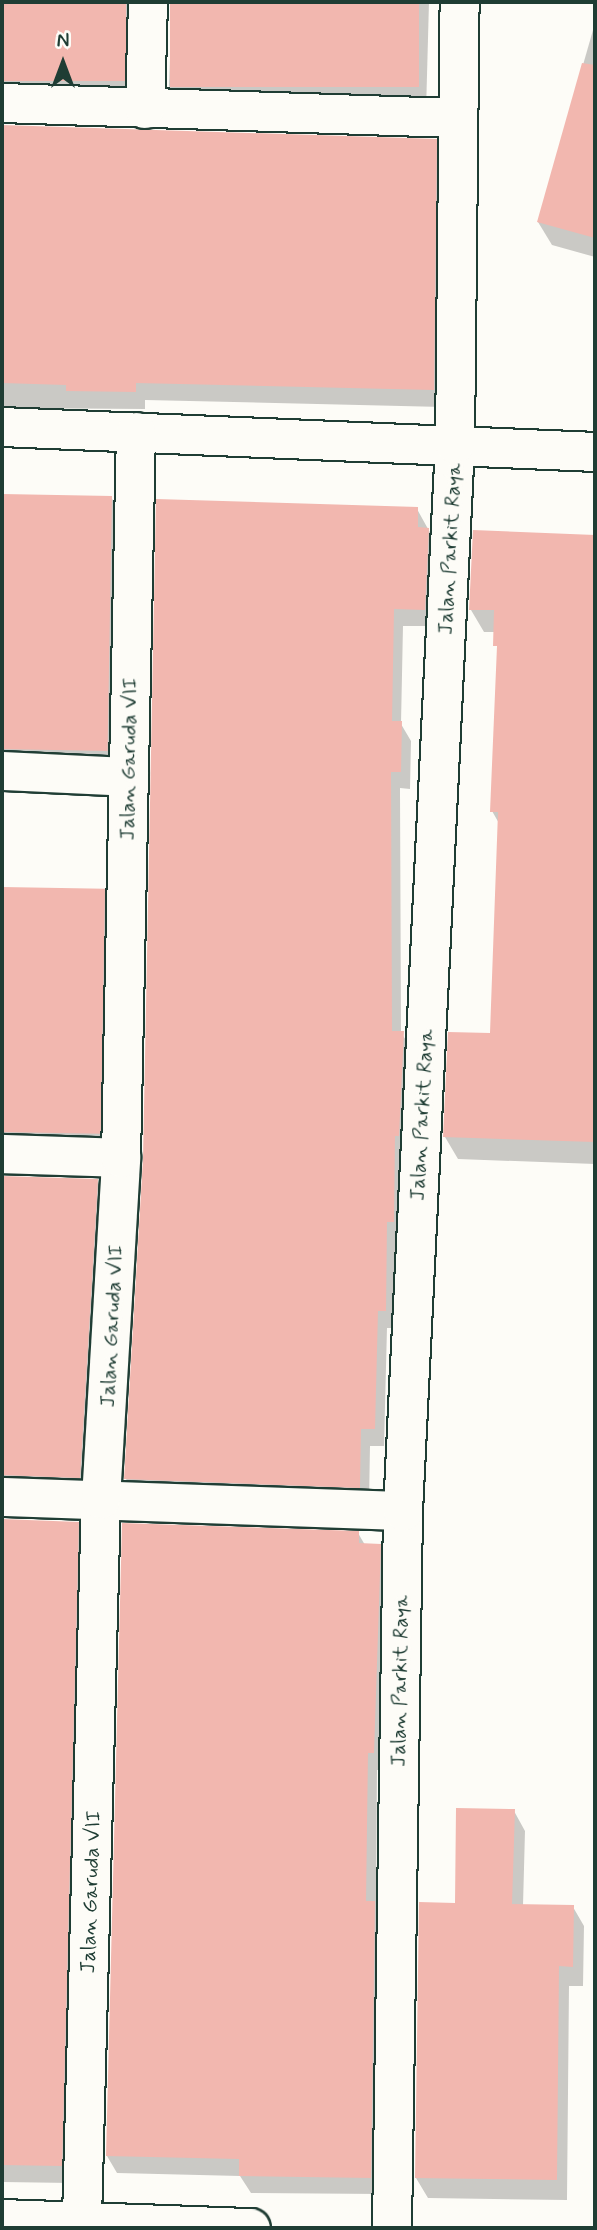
<!DOCTYPE html>
<html>
<head>
<meta charset="utf-8">
<style>
	body { margin:0 }
	#map { position:relative; width:597px; height:2230px; overflow:hidden; background:#fdfcf7; font-family:Mynerve,sans-serif }
	div>[style] { position:absolute }
	.shadow>* { inset:0; background:#0003; transform-origin:0 0 }
	.building>* { inset:0; background:#f2b7af; transform-origin:0 0 }
	.roads { filter:drop-shadow(2px 0 #1f3d34) drop-shadow(-2px 0 #1f3d34) drop-shadow(0 2px #1f3d34) drop-shadow(0 -2px #1f3d34) }
	.street>* { height:38px; margin:-19px; padding:0 19px; transform-origin:19px; border-radius:19px; background:#fdfcf7 }
	.secondary>* { height:38px; margin:-19px; padding:0 19px; transform-origin:19px; border-radius:19px; background:#fdfcf7 }
	span { translate:-50% -50%; white-space:nowrap; text-align:center; line-height:1.15; -webkit-text-stroke:7px #fdfcf7; paint-order:stroke }
	.street-label { font-size:21px; color:#1f3d34 }
	.frame { position:absolute; inset:0; border:4px solid #1f3d34; pointer-events:none }
	.north { position:absolute; left:28px; top:28px; width:70px; height:70px; -webkit-text-stroke:5px #fdfcf7; paint-order:stroke; rotate:0deg; font-size:19px; font-weight:700; line-height:28px; text-align:center; color:#1f3d34 }
	.north::after { content:''; display:block; margin:auto; width:24px; height:32px; background:#1f3d34; clip-path:polygon(50% 0,100% 100%,50% 72%,0 100%) }
</style>
</head>
<body>
<div id="map">
	<div class="shadow">
		<div style="left:2px;top:2px;width:147px;height:102px"></div>
		<div style="clip-path:polygon(172px 2px,429px 2px,426px 112px,179px 103px,169px 86px)"></div>
		<div style="clip-path:polygon(595px 23px,595px 257px,552px 245px,538px 222px)"></div>
		<div style="clip-path:polygon(2px 127px,436px 141px,446px 158px,443px 407px,145px 400px,145px 409px,2px 408px)"></div>
		<div style="clip-path:polygon(2px 495px,111px 497px,121px 514px,116px 771px,2px 757px)"></div>
		<div style="clip-path:polygon(417px 509px,438px 547px,434px 626px,403px 626px,401px 724px,411px 741px,410px 789px,400px 788px,401px 1033px,413px 1050px,403px 1239px,396px 1239px,395px 1328px,387px 1328px,384px 1446px,370px 1446px,369px 1504px,136px 1496px,126px 1479px)"></div>
		<div style="clip-path:polygon(474px 531px,595px 537px,595px 1164px,458px 1159px,445px 1137px,492px 1035px,500px 825px,492px 811px,499px 652px,495px 632px,484px 632px,471px 610px)"></div>
		<div style="clip-path:polygon(2px 890px,104px 891px,114px 908px,109px 1152px,2px 1152px)"></div>
		<div style="clip-path:polygon(2px 1178px,97px 1181px,107px 1198px,90px 1495px,2px 1498px)"></div>
		<div style="clip-path:polygon(2px 1521px,77px 1523px,88px 1541px,71px 2183px,2px 2182px)"></div>
		<div style="clip-path:polygon(358px 1533px,365px 1545px,380px 1546px,390px 1563px,383px 1770px,377px 1770px,376px 1905px,384px 1920px,380px 2194px,251px 2193px,240px 2176px,117px 2173px,107px 2156px)"></div>
		<div style="clip-path:polygon(514px 1811px,525px 1831px,523px 1906px,573px 1907px,584px 1926px,583px 1986px,569px 1986px,567px 2200px,428px 2198px,416px 2178px,457px 1904px)"></div>
	</div>
	<div class="building">
		<div style="left:2px;top:2px;width:124px;height:79px"></div>
		<div style="left:170px;top:2px;width:249px;height:85px"></div>
		<div style="clip-path:polygon(582px 63px,595px 65px,595px 238px,537px 222px)"></div>
		<div style="clip-path:polygon(2px 125px,437px 139px,434px 390px,136px 383px,136px 392px,66px 391px,66px 385px,2px 383px)"></div>
		<div style="left:2px;top:494px;width:110px;height:255px;rotate:1deg"></div>
		<div style="clip-path:polygon(156px 499px,418px 507px,418px 527px,429px 528px,425px 610px,394px 609px,392px 721px,402px 721px,401px 772px,391px 772px,392px 1031px,404px 1031px,399px 1136px,395px 1136px,394px 1222px,387px 1222px,386px 1311px,378px 1311px,375px 1429px,361px 1429px,360px 1488px,124px 1479px,143px 1159px)"></div>
		<div style="clip-path:polygon(473px 530px,595px 535px,595px 1142px,443px 1137px,448px 1032px,490px 1033px,498px 812px,490px 812px,497px 646px,493px 646px,494px 610px,469px 610px)"></div>
		<div style="left:2px;top:887px;width:103px;height:245px;rotate:1deg"></div>
		<div style="clip-path:polygon(2px 1176px,98px 1179px,80px 1478px,2px 1475px)"></div>
		<div style="clip-path:polygon(2px 1519px,79px 1522px,62px 2166px,2px 2165px)"></div>
		<div style="clip-path:polygon(122px 1523px,359px 1531px,359px 1543px,381px 1544px,374px 1753px,368px 1753px,366px 1901px,375px 1901px,371px 2178px,239px 2176px,239px 2159px,106px 2156px)"></div>
		<div style="clip-path:polygon(456px 1808px,515px 1809px,512px 1904px,574px 1905px,573px 1967px,559px 1966px,557px 2180px,415px 2178px,419px 1902px,455px 1903px)"></div>
	</div>
	<div class="roads">
		<div class="street">
			<div style="left:2px;top:103px;width:453px;rotate:1.9deg"></div>
			<div style="left:145px;top:109px;width:107px;rotate:-88.4deg"></div>
			<div style="left:2px;top:427px;width:594px;rotate:2.41deg"></div>
			<div style="left:2px;top:771px;width:127px;rotate:2.7deg"></div>
			<div style="left:2px;top:1154px;width:119px;rotate:1.9deg"></div>
			<div style="left:2px;top:1497px;width:401px;rotate:2deg"></div>
			<div style="left:82px;top:2219px;width:720px;rotate:-88.49deg"></div>
			<div style="left:101px;top:1499px;width:342px;rotate:-86.6deg"></div>
			<div style="left:121px;top:1158px;width:726px;rotate:-88.82deg"></div>
			<div style="left:392px;top:2228px;width:717px;rotate:-89.12deg"></div>
			<div style="left:403px;top:1511px;width:1068px;rotate:-87.21deg"></div>
			<div style="left:455px;top:444px;width:442px;rotate:-89.4deg"></div>
		</div>
		<div class="secondary">
			<div style="left:2px;top:2219px;width:249px;rotate:2.1deg"></div>
		</div>
	</div>
	<div class="street-label">
		<span style="left:450px;top:549px;rotate:-87deg">Jalan Parkit Raya</span>
		<span style="left:129px;top:759px;rotate:-89deg">Jalan Garuda VII</span>
		<span style="left:422px;top:1115px;rotate:-87deg">Jalan Parkit Raya</span>
		<span style="left:112px;top:1326px;rotate:-87deg">Jalan Garuda VII</span>
		<span style="left:400px;top:1681px;rotate:-89deg">Jalan Parkit Raya</span>
		<span style="left:91px;top:1892px;rotate:-88deg">Jalan Garuda VII</span>
	</div>
	<div class="frame"></div>
	<div class="north">N</div>
</div>
</body>
</html>
